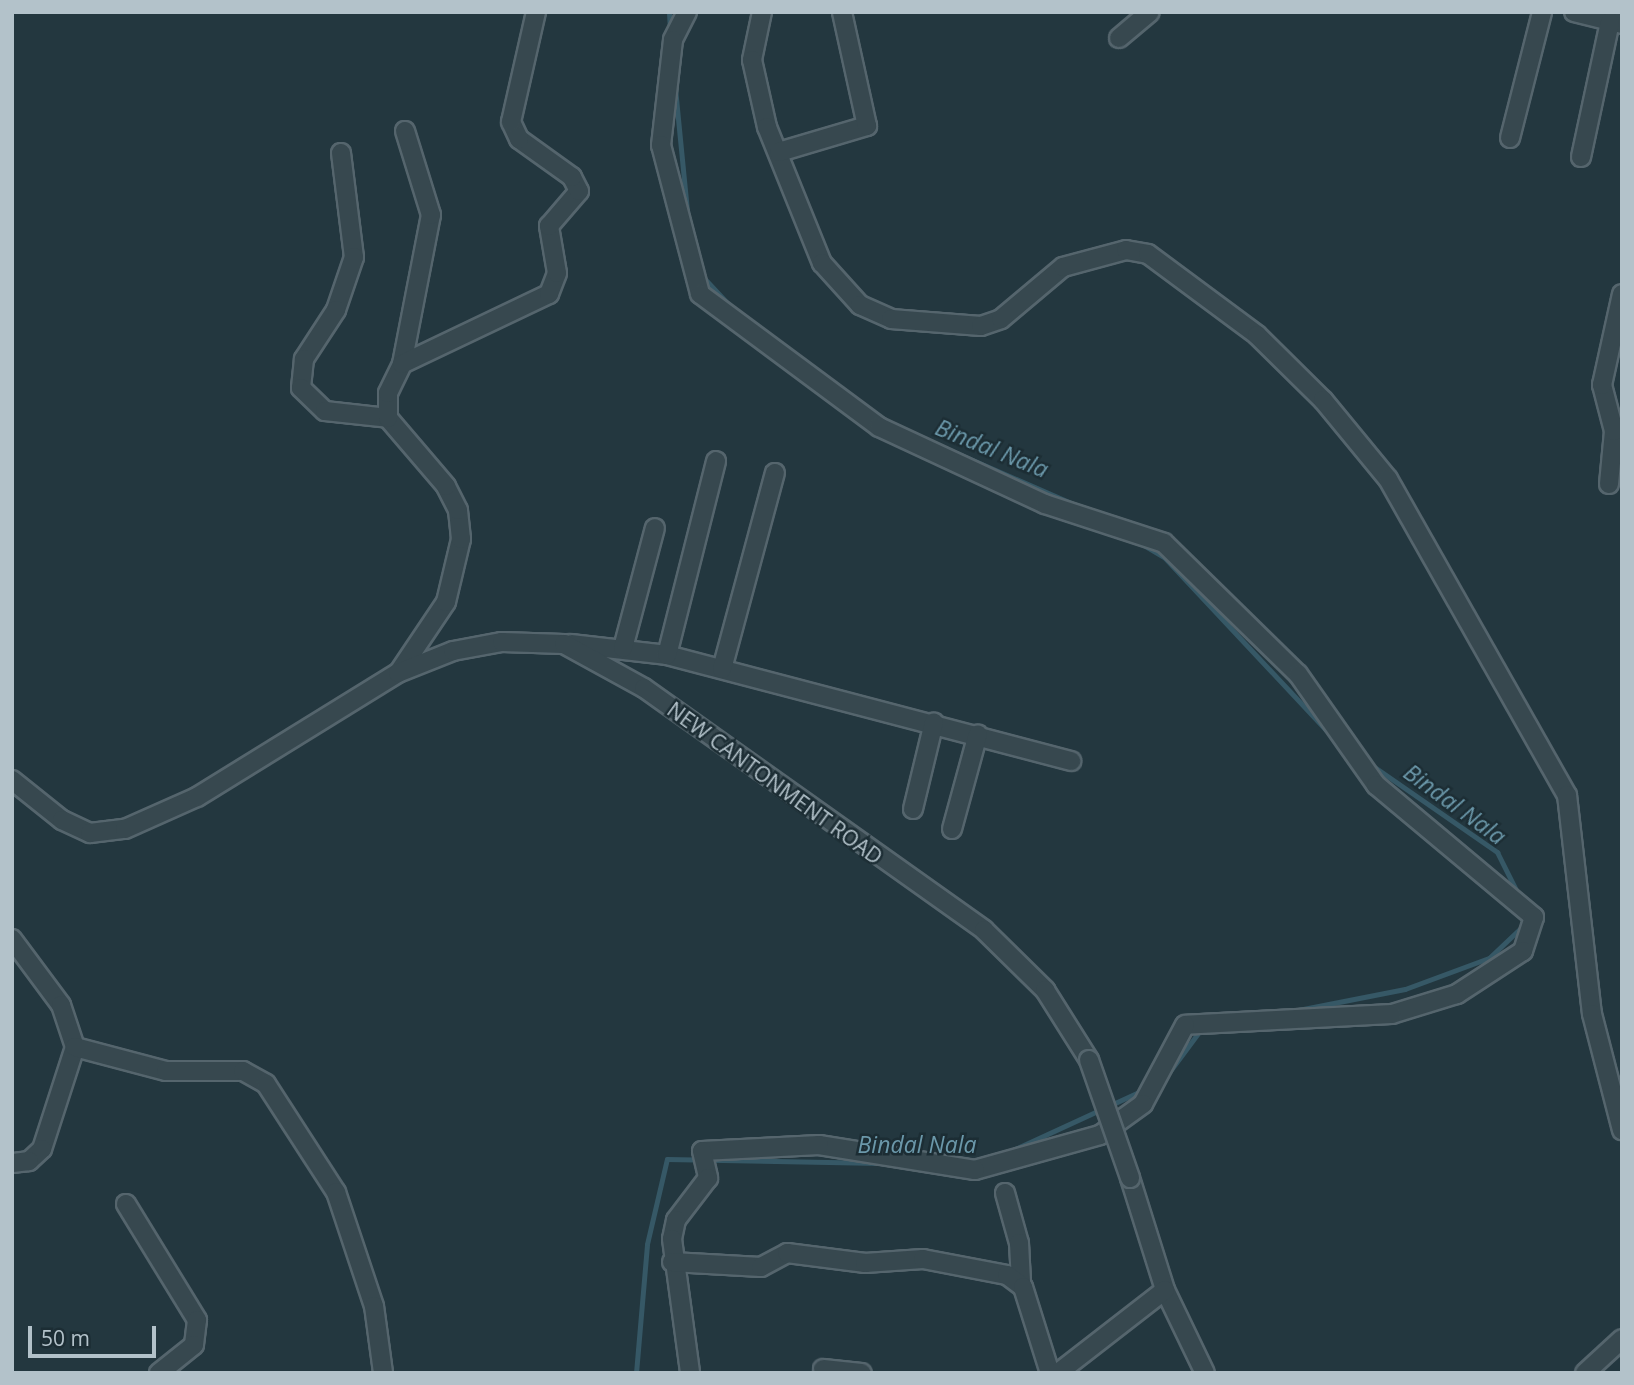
<!DOCTYPE html>
<html>
<head>
<meta charset="utf-8">
<style>
	body { margin:0 }
	#map { position:relative; width:1634px; height:1385px; overflow:hidden; background:#23373f; font-family:"Open Sans",sans-serif }
	div>[style] { position:absolute }
	.stream>* { height:5px; margin:-2.5px; padding:0 2.5px; transform-origin:2.5px; border-radius:2.5px; background:#365866 }
	.roads { filter:drop-shadow(2px 0 #55656d) drop-shadow(-2px 0 #55656d) drop-shadow(0 2px #55656d) drop-shadow(0 -2px #55656d) }
	.minor>* { height:18px; margin:-9px; padding:0 9px; transform-origin:9px; border-radius:9px; background:#37484f }
	.bridges { filter:drop-shadow(2px 0 #55656d) drop-shadow(-2px 0 #55656d) drop-shadow(0 2px #55656d) drop-shadow(0 -2px #55656d) }
	.minor-bridge>* { height:18px; margin:-9px; padding:0 9px; transform-origin:9px; border-radius:9px; background:#37484f }
	span { translate:-50% -50%; white-space:nowrap; text-align:center; line-height:1.15; -webkit-text-stroke:5px #1c2d34; paint-order:stroke }
	.street-label { font-size:21px; color:#b3c2ca }
	.water-label { font-size:23px; color:#6b98aa; font-style:italic }
	.frame { position:absolute; inset:0; border:14px solid #b3c2ca; pointer-events:none }
	.scale { position:absolute; left:28px; top:1326px; width:128px; height:32px; box-sizing:border-box; border:4px solid #b3c2ca; border-top:0; padding-left:9px; font-size:21px; line-height:24px; white-space:nowrap; color:#b3c2ca; -webkit-text-stroke:5px #1c2d34; paint-order:stroke }
</style>
</head>
<body>
<div id="map">
	<div class="stream">
		<div style="left:669px;top:12px;width:21px;rotate:87deg"></div>
		<div style="left:675px;top:88px;width:124px;rotate:84.4deg"></div>
		<div style="left:702px;top:276px;width:42px;rotate:46.9deg"></div>
		<div style="left:945px;top:448px;width:157px;rotate:23.6deg"></div>
		<div style="left:1142px;top:544px;width:27px;rotate:31deg"></div>
		<div style="left:1165px;top:558px;width:250px;rotate:46.9deg"></div>
		<div style="left:1370px;top:764px;width:155px;rotate:34.7deg"></div>
		<div style="left:1497px;top:852px;width:49px;rotate:63.4deg"></div>
		<div style="left:1293px;top:1011px;width:114px;rotate:-11.1deg"></div>
		<div style="left:1405px;top:989px;width:90px;rotate:-20.3deg"></div>
		<div style="left:1489px;top:958px;width:52px;rotate:-43.5deg"></div>
		<div style="left:1167px;top:1075px;width:57px;rotate:-53.5deg"></div>
		<div style="left:1004px;top:1154px;width:155px;rotate:-24.7deg"></div>
		<div style="left:636px;top:1373px;width:129px;rotate:-85.1deg"></div>
		<div style="left:647px;top:1244px;width:87px;rotate:-76.8deg"></div>
		<div style="left:667px;top:1159px;width:214px;rotate:1.1deg"></div>
	</div>
	<div class="roads">
		<div class="minor">
			<div style="left:687px;top:12px;width:31px;rotate:117deg"></div>
			<div style="left:673px;top:40px;width:106px;rotate:96.5deg"></div>
			<div style="left:661px;top:145px;width:154px;rotate:75.3deg"></div>
			<div style="left:700px;top:294px;width:223px;rotate:36.6deg"></div>
			<div style="left:879px;top:427px;width:183px;rotate:24.9deg"></div>
			<div style="left:1045px;top:504px;width:125px;rotate:18.1deg"></div>
			<div style="left:1164px;top:543px;width:187px;rotate:44.4deg"></div>
			<div style="left:1298px;top:674px;width:136px;rotate:54.9deg"></div>
			<div style="left:1376px;top:785px;width:206px;rotate:39.9deg"></div>
			<div style="left:1534px;top:917px;width:36px;rotate:108deg"></div>
			<div style="left:1523px;top:951px;width:79px;rotate:146.9deg"></div>
			<div style="left:1457px;top:994px;width:68px;rotate:162.9deg"></div>
			<div style="left:1392px;top:1014px;width:207px;rotate:177deg"></div>
			<div style="left:1185px;top:1025px;width:89px;rotate:118deg"></div>
			<div style="left:1143px;top:1104px;width:53px;rotate:144.2deg"></div>
			<div style="left:1100px;top:1135px;width:130px;rotate:164.4deg"></div>
			<div style="left:975px;top:1170px;width:158px;rotate:-170.9deg"></div>
			<div style="left:819px;top:1145px;width:117px;rotate:177.1deg"></div>
			<div style="left:702px;top:1151px;width:28px;rotate:77deg"></div>
			<div style="left:708px;top:1178px;width:53px;rotate:127.3deg"></div>
			<div style="left:676px;top:1220px;width:19px;rotate:102deg"></div>
			<div style="left:672px;top:1239px;width:135px;rotate:82.3deg"></div>
			<div style="left:762px;top:12px;width:49px;rotate:101.8deg"></div>
			<div style="left:752px;top:60px;width:69px;rotate:77.4deg"></div>
			<div style="left:767px;top:127px;width:147px;rotate:68deg"></div>
			<div style="left:822px;top:263px;width:57px;rotate:47.9deg"></div>
			<div style="left:860px;top:305px;width:34px;rotate:24deg"></div>
			<div style="left:891px;top:319px;width:90px;rotate:4.4deg"></div>
			<div style="left:981px;top:326px;width:21px;rotate:-19deg"></div>
			<div style="left:1001px;top:319px;width:81px;rotate:-40deg"></div>
			<div style="left:1063px;top:267px;width:65px;rotate:-15.1deg"></div>
			<div style="left:1126px;top:250px;width:22px;rotate:10deg"></div>
			<div style="left:1148px;top:254px;width:136px;rotate:36.6deg"></div>
			<div style="left:1257px;top:335px;width:93px;rotate:44.6deg"></div>
			<div style="left:1323px;top:400px;width:102px;rotate:50.6deg"></div>
			<div style="left:1388px;top:479px;width:363px;rotate:60.5deg"></div>
			<div style="left:1567px;top:795px;width:220px;rotate:83.5deg"></div>
			<div style="left:1592px;top:1014px;width:120px;rotate:75.5deg"></div>
			<div style="left:1574px;top:12px;width:49px;rotate:14deg"></div>
			<div style="left:1119px;top:38px;width:40px;rotate:-40deg"></div>
			<div style="left:1510px;top:138px;width:130px;rotate:-75.7deg"></div>
			<div style="left:779px;top:152px;width:92px;rotate:-16.5deg"></div>
			<div style="left:867px;top:126px;width:117px;rotate:-102.4deg"></div>
			<div style="left:341px;top:153px;width:105px;rotate:82.9deg"></div>
			<div style="left:354px;top:257px;width:56px;rotate:108.8deg"></div>
			<div style="left:336px;top:310px;width:59px;rotate:123.1deg"></div>
			<div style="left:304px;top:359px;width:29px;rotate:96deg"></div>
			<div style="left:301px;top:388px;width:33px;rotate:44deg"></div>
			<div style="left:325px;top:411px;width:63px;rotate:6.3deg"></div>
			<div style="left:1581px;top:157px;width:138px;rotate:-77.9deg"></div>
			<div style="left:402px;top:364px;width:152px;rotate:-79deg"></div>
			<div style="left:431px;top:215px;width:88px;rotate:-107.2deg"></div>
			<div style="left:1609px;top:484px;width:53px;rotate:-84.6deg"></div>
			<div style="left:1614px;top:431px;width:48px;rotate:-104.6deg"></div>
			<div style="left:1602px;top:385px;width:93px;rotate:-77.6deg"></div>
			<div style="left:571px;top:644px;width:97px;rotate:6.5deg"></div>
			<div style="left:667px;top:655px;width:418px;rotate:14.7deg"></div>
			<div style="left:623px;top:648px;width:124px;rotate:-75.1deg"></div>
			<div style="left:667px;top:655px;width:200px;rotate:-75.8deg"></div>
			<div style="left:722px;top:669px;width:203px;rotate:-74.9deg"></div>
			<div style="left:399px;top:672px;width:84px;rotate:-56.1deg"></div>
			<div style="left:446px;top:602px;width:65px;rotate:-76.6deg"></div>
			<div style="left:461px;top:539px;width:29px;rotate:-96deg"></div>
			<div style="left:458px;top:510px;width:27px;rotate:-117deg"></div>
			<div style="left:446px;top:486px;width:89px;rotate:-130.5deg"></div>
			<div style="left:388px;top:418px;width:25px;rotate:-90deg"></div>
			<div style="left:388px;top:393px;width:32px;rotate:-64deg"></div>
			<div style="left:402px;top:364px;width:163px;rotate:-25.5deg"></div>
			<div style="left:549px;top:294px;width:22px;rotate:-69deg"></div>
			<div style="left:557px;top:273px;width:48px;rotate:-99.7deg"></div>
			<div style="left:549px;top:226px;width:46px;rotate:-49.4deg"></div>
			<div style="left:579px;top:191px;width:16px;rotate:-117deg"></div>
			<div style="left:572px;top:177px;width:65px;rotate:-144.4deg"></div>
			<div style="left:519px;top:139px;width:19px;rotate:-115deg"></div>
			<div style="left:511px;top:122px;width:113px;rotate:-77.2deg"></div>
			<div style="left:12px;top:780px;width:64px;rotate:38.7deg"></div>
			<div style="left:62px;top:820px;width:31px;rotate:25deg"></div>
			<div style="left:90px;top:833px;width:35px;rotate:-7deg"></div>
			<div style="left:125px;top:829px;width:79px;rotate:-24deg"></div>
			<div style="left:197px;top:797px;width:236px;rotate:-31.7deg"></div>
			<div style="left:398px;top:673px;width:59px;rotate:-21.8deg"></div>
			<div style="left:453px;top:651px;width:50px;rotate:-10.4deg"></div>
			<div style="left:502px;top:642px;width:62px;rotate:1.8deg"></div>
			<div style="left:564px;top:644px;width:91px;rotate:28.8deg"></div>
			<div style="left:644px;top:688px;width:417px;rotate:35.4deg"></div>
			<div style="left:984px;top:930px;width:86px;rotate:44.5deg"></div>
			<div style="left:1045px;top:990px;width:83px;rotate:57.8deg"></div>
			<div style="left:913px;top:809px;width:89px;rotate:-76.4deg"></div>
			<div style="left:952px;top:829px;width:98px;rotate:-74.7deg"></div>
			<div style="left:12px;top:939px;width:82px;rotate:53.4deg"></div>
			<div style="left:61px;top:1005px;width:44px;rotate:71.6deg"></div>
			<div style="left:75px;top:1047px;width:107px;rotate:107.9deg"></div>
			<div style="left:42px;top:1149px;width:18px;rotate:137deg"></div>
			<div style="left:29px;top:1161px;width:17px;rotate:173deg"></div>
			<div style="left:75px;top:1047px;width:94px;rotate:14.8deg"></div>
			<div style="left:166px;top:1071px;width:77px"></div>
			<div style="left:243px;top:1071px;width:26px;rotate:29deg"></div>
			<div style="left:266px;top:1084px;width:129px;rotate:57.1deg"></div>
			<div style="left:336px;top:1192px;width:120px;rotate:71.6deg"></div>
			<div style="left:374px;top:1306px;width:68px;rotate:82.3deg"></div>
			<div style="left:1130px;top:1178px;width:117px;rotate:72.6deg"></div>
			<div style="left:1165px;top:1290px;width:92px;rotate:64.3deg"></div>
			<div style="left:1005px;top:1193px;width:52px;rotate:74.4deg"></div>
			<div style="left:1019px;top:1243px;width:39px;rotate:87deg"></div>
			<div style="left:126px;top:1204px;width:136px;rotate:58.5deg"></div>
			<div style="left:197px;top:1320px;width:25px;rotate:97deg"></div>
			<div style="left:194px;top:1345px;width:45px;rotate:141.3deg"></div>
			<div style="left:672px;top:1262px;width:89px;rotate:3.2deg"></div>
			<div style="left:761px;top:1267px;width:30px;rotate:-28deg"></div>
			<div style="left:787px;top:1253px;width:79px;rotate:7.3deg"></div>
			<div style="left:865px;top:1263px;width:58px;rotate:-3.9deg"></div>
			<div style="left:923px;top:1259px;width:86px;rotate:10.8deg"></div>
			<div style="left:1007px;top:1275px;width:20px;rotate:37deg"></div>
			<div style="left:1023px;top:1287px;width:90px;rotate:72.6deg"></div>
			<div style="left:823px;top:1369px;width:39px;rotate:6deg"></div>
			<div style="left:1058px;top:1373px;width:135px;rotate:-37.8deg"></div>
			<div style="left:1585px;top:1373px;width:50px;rotate:-42.6deg"></div>
		</div>
	</div>
	<div class="bridges">
		<div class="minor-bridge">
			<div style="left:1089px;top:1060px;width:125px;rotate:70.8deg"></div>
		</div>
	</div>
	<div class="street-label">
		<span style="left:775px;top:783px;rotate:36deg">NEW CANTONMENT ROAD</span>
	</div>
	<div class="water-label">
		<span style="left:992px;top:448px;rotate:22deg">Bindal Nala</span>
		<span style="left:1455px;top:804px;rotate:36deg">Bindal Nala</span>
		<span style="left:917px;top:1144px">Bindal Nala</span>
	</div>
	<div class="frame"></div>
	<div class="scale">50 m</div>
</div>
</body>
</html>
